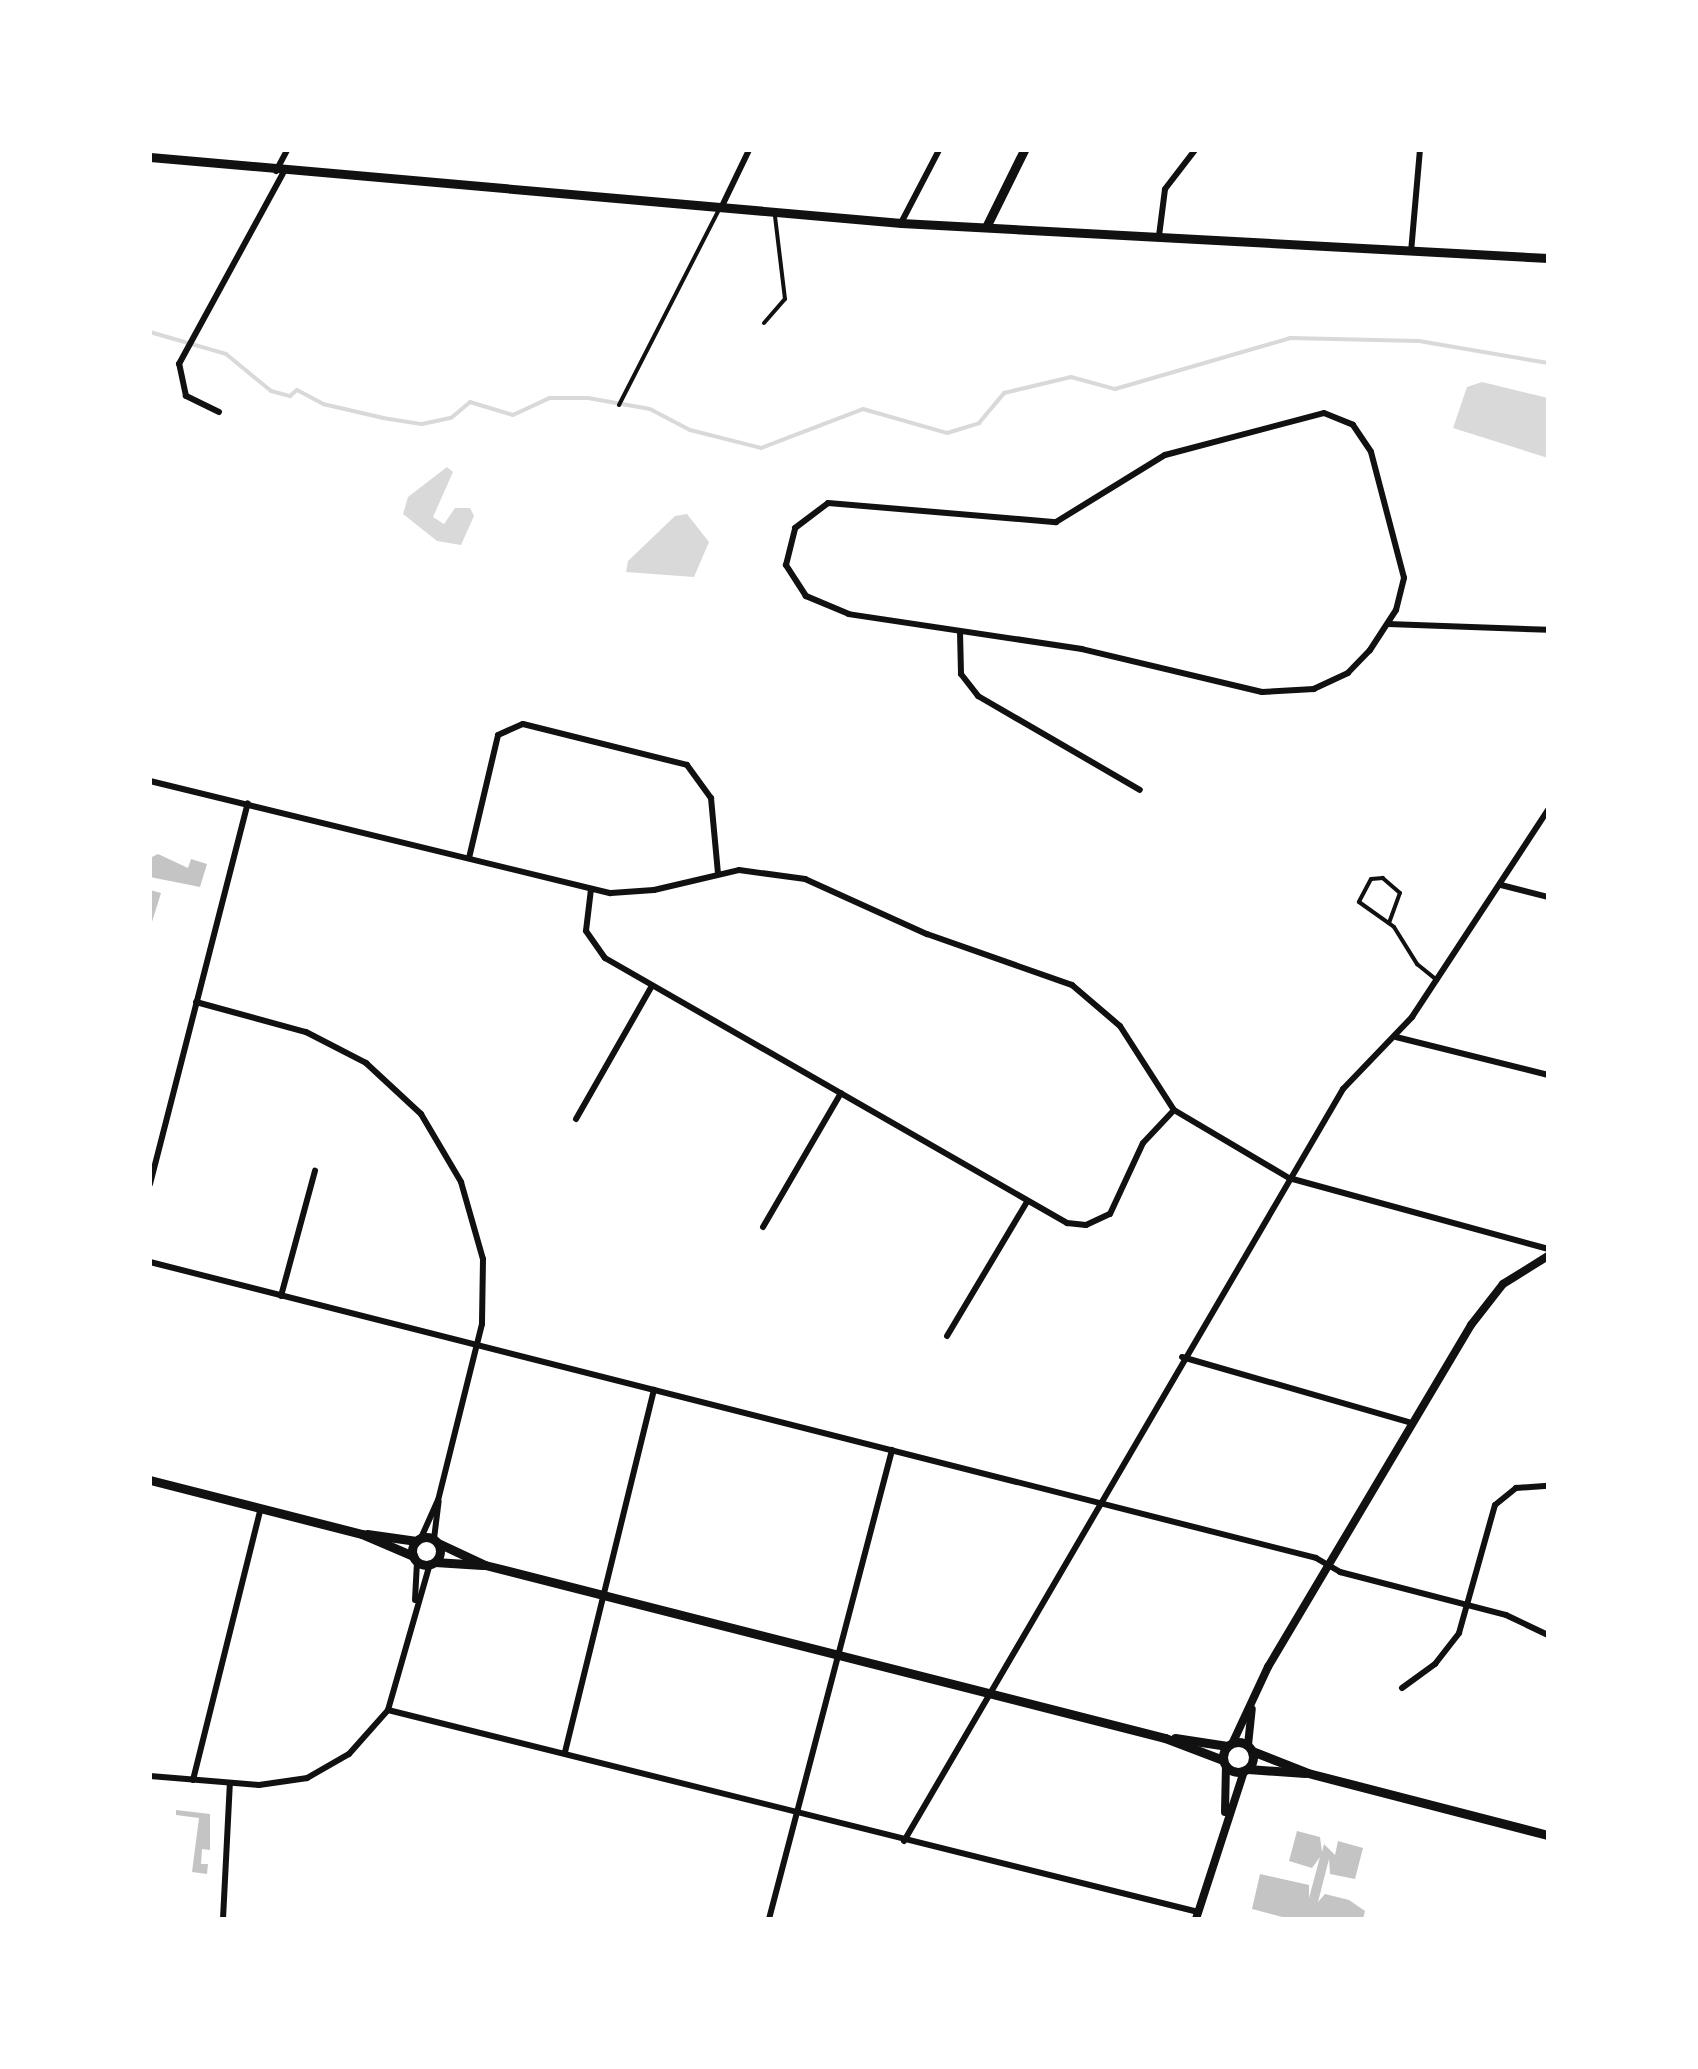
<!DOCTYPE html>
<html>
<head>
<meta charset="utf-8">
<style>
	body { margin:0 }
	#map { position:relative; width:1698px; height:2069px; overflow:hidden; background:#fff; font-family:Signika,sans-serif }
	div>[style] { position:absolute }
	.water>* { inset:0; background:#d9d9d9 }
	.stream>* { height:4px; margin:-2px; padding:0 2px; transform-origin:2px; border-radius:2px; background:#d9d9d9 }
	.building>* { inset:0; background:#c4c4c4 }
	.service>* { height:4px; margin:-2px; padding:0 2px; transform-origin:2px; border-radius:2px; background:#111 }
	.minor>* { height:6px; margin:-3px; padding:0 3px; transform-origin:3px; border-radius:3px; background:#111 }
	.tertiary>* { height:8px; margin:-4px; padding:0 4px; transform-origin:4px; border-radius:4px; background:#111 }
	.secondary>* { height:9px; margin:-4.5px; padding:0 4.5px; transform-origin:4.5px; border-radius:4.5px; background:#111 }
	.secondary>.ring { margin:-4.5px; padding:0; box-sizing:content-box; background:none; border:9px solid #111; border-radius:50% }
	span { translate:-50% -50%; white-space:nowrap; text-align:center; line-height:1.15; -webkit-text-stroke:8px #fff; paint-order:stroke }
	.frame { position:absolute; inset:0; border:152px solid #fff; pointer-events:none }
</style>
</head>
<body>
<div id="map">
	<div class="water">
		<div style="clip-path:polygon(1482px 382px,1548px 398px,1548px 458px,1453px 428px,1467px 387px)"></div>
		<div style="clip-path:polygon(447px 467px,453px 472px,433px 517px,444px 524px,455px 508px,470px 508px,474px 516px,461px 545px,437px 541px,403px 514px,408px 497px)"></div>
		<div style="clip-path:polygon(687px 514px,709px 542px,694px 577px,626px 572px,628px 561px,675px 516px)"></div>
	</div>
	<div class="stream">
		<div style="left:150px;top:332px;width:79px;rotate:16.1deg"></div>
		<div style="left:226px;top:354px;width:58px;rotate:39.4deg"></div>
		<div style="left:271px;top:391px;width:20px;rotate:15deg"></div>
		<div style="left:290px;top:396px;width:9px;rotate:-41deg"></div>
		<div style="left:297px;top:390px;width:30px;rotate:28deg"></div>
		<div style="left:323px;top:404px;width:62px;rotate:13.1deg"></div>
		<div style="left:383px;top:418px;width:39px;rotate:9deg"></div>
		<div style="left:422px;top:424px;width:30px;rotate:-12deg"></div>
		<div style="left:451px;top:418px;width:25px;rotate:-40deg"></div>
		<div style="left:470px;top:402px;width:45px;rotate:16.8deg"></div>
		<div style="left:513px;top:415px;width:40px;rotate:-25deg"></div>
		<div style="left:549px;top:398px;width:39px"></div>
		<div style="left:588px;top:398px;width:63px;rotate:10.1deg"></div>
		<div style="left:650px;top:409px;width:45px;rotate:27.7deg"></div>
		<div style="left:690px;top:430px;width:73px;rotate:14.2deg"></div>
		<div style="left:761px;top:448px;width:109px;rotate:-20.9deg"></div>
		<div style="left:863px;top:409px;width:87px;rotate:15.9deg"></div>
		<div style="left:947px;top:433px;width:34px;rotate:-17deg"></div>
		<div style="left:979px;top:423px;width:39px;rotate:-50deg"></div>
		<div style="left:1004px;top:393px;width:69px;rotate:-13.4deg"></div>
		<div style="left:1071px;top:377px;width:46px;rotate:15.3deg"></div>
		<div style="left:1115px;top:389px;width:182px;rotate:-16.2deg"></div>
		<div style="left:1290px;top:338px;width:129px;rotate:1.3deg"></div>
		<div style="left:1419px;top:341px;width:131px;rotate:9.7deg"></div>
	</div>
	<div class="building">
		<div style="clip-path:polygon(158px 854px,188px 868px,191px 859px,207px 864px,200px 887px,150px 877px,150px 858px)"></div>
		<div style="clip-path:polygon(150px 890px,161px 893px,151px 925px,150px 924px)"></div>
		<div style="clip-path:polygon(176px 1810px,210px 1814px,210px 1850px,202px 1849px,201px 1864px,208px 1864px,207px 1874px,192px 1872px,199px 1818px,176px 1815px)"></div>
		<div style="clip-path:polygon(1297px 1831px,1320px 1837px,1322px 1852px,1324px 1844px,1335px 1855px,1338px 1841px,1363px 1848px,1355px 1879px,1330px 1874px,1329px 1859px,1318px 1902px,1325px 1894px,1349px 1900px,1365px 1911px,1363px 1919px,1290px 1919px,1252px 1909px,1260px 1874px,1309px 1885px,1309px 1898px,1320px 1857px,1312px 1868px,1289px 1861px)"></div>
	</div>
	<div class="service">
		<div style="left:764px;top:323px;width:32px;rotate:-49deg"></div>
		<div style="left:785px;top:299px;width:84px;rotate:-96.9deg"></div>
		<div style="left:619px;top:405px;width:221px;rotate:-62.9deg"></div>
		<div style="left:1389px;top:923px;width:32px;rotate:-70deg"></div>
		<div style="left:1400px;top:893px;width:23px;rotate:-139deg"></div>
		<div style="left:1383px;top:878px;width:12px;rotate:175deg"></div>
		<div style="left:1371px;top:879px;width:26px;rotate:118deg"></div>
		<div style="left:1359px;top:902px;width:43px;rotate:35.5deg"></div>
		<div style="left:1394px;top:927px;width:44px;rotate:58.1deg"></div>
		<div style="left:1417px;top:964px;width:26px;rotate:39deg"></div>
	</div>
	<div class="minor">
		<div style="left:276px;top:171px;width:24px;rotate:-62deg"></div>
		<div style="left:723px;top:204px;width:60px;rotate:-64.3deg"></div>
		<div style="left:901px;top:223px;width:82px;rotate:-62.5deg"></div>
		<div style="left:1159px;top:236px;width:47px;rotate:-82.7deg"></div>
		<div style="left:1165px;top:189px;width:49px;rotate:-52.4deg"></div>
		<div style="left:1411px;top:252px;width:102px;rotate:-85deg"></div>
		<div style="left:219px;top:412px;width:37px;rotate:-154deg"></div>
		<div style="left:186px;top:396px;width:33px;rotate:-102deg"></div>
		<div style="left:179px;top:364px;width:217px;rotate:-61.4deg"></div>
		<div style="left:1324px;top:413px;width:31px;rotate:22deg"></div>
		<div style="left:1353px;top:425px;width:32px;rotate:56deg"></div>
		<div style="left:1371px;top:452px;width:130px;rotate:75.3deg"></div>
		<div style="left:1404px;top:578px;width:33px;rotate:104deg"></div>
		<div style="left:1396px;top:610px;width:48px;rotate:123deg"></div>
		<div style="left:1370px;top:650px;width:32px;rotate:134deg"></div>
		<div style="left:1348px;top:673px;width:38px;rotate:155deg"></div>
		<div style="left:1314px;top:689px;width:52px;rotate:176.7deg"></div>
		<div style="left:1262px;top:692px;width:185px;rotate:-166.6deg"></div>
		<div style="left:1082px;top:649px;width:236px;rotate:-171.5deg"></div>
		<div style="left:849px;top:614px;width:47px;rotate:-157.3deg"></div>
		<div style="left:806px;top:596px;width:37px;rotate:-123deg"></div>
		<div style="left:786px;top:565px;width:38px;rotate:-76deg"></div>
		<div style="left:795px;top:528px;width:41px;rotate:-37.1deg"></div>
		<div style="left:828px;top:503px;width:229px;rotate:4.8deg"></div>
		<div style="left:1056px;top:522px;width:128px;rotate:-31.6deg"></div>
		<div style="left:1165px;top:455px;width:164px;rotate:-14.8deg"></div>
		<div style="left:1388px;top:624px;width:160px;rotate:2.1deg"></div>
		<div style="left:960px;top:632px;width:42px;rotate:88.6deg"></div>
		<div style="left:961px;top:674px;width:28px;rotate:52deg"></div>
		<div style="left:978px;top:696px;width:187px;rotate:30.1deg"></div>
		<div style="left:150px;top:781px;width:474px;rotate:13.7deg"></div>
		<div style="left:611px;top:893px;width:43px;rotate:-4deg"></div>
		<div style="left:654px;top:890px;width:87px;rotate:-13.2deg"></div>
		<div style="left:739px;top:870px;width:67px;rotate:7.8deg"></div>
		<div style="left:805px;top:879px;width:134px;rotate:24.3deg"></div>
		<div style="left:927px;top:934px;width:154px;rotate:19.4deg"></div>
		<div style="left:1072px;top:985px;width:63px;rotate:40.5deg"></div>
		<div style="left:1120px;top:1026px;width:100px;rotate:57.3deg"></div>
		<div style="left:1174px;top:1110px;width:134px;rotate:30.6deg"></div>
		<div style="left:1289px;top:1178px;width:269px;rotate:15.3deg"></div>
		<div style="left:469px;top:858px;width:126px;rotate:-76.7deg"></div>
		<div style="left:498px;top:735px;width:27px;rotate:-24deg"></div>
		<div style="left:523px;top:724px;width:169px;rotate:14deg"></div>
		<div style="left:687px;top:765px;width:41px;rotate:54deg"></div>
		<div style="left:711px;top:798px;width:75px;rotate:84.7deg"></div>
		<div style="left:1501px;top:885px;width:49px;rotate:14.3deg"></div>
		<div style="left:591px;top:889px;width:42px;rotate:96.8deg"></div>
		<div style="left:586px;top:931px;width:33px;rotate:55deg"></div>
		<div style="left:605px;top:958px;width:533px;rotate:29.84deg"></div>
		<div style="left:1067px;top:1223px;width:19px;rotate:6deg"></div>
		<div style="left:1086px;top:1225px;width:26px;rotate:-25deg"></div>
		<div style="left:1110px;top:1214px;width:78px;rotate:-65.1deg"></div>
		<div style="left:1143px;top:1143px;width:45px;rotate:-46.8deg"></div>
		<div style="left:196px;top:1002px;width:114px;rotate:15.3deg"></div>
		<div style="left:306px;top:1032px;width:68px;rotate:27.3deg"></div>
		<div style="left:366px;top:1063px;width:75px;rotate:42.8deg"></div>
		<div style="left:421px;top:1114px;width:79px;rotate:59.5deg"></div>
		<div style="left:461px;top:1182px;width:80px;rotate:74.1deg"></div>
		<div style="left:483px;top:1259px;width:65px;rotate:90.9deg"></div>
		<div style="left:482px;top:1324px;width:181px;rotate:104deg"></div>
		<div style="left:438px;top:1500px;width:42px;rotate:114.1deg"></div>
		<div style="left:1396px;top:1037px;width:157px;rotate:14deg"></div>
		<div style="left:576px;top:1119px;width:153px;rotate:-60.3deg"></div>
		<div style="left:150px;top:1184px;width:393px;rotate:-75.6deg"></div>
		<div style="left:763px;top:1227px;width:155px;rotate:-59.8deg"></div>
		<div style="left:150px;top:1262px;width:1203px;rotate:14.24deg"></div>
		<div style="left:1316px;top:1558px;width:28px;rotate:30deg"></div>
		<div style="left:1340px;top:1572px;width:171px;rotate:14.5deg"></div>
		<div style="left:1506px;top:1615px;width:47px;rotate:25.5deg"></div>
		<div style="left:281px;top:1296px;width:130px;rotate:-74.8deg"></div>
		<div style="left:947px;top:1336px;width:156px;rotate:-59.2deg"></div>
		<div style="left:1182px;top:1357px;width:236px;rotate:16deg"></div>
		<div style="left:434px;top:1539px;width:38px;rotate:-83deg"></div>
		<div style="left:415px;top:1600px;width:39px;rotate:-87deg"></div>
		<div style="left:1402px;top:1688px;width:41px;rotate:-36deg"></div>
		<div style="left:1435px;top:1664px;width:39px;rotate:-52deg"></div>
		<div style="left:1459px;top:1633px;width:133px;rotate:-74.3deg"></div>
		<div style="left:1495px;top:1505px;width:27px;rotate:-39deg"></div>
		<div style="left:1516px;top:1488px;width:32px;rotate:-4deg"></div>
		<div style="left:388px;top:1710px;width:152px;rotate:-74deg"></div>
		<div style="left:565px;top:1752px;width:373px;rotate:-76.2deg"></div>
		<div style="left:150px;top:1776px;width:109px;rotate:4.7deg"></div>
		<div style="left:259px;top:1785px;width:49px;rotate:-8.3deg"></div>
		<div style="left:307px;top:1778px;width:48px;rotate:-29.7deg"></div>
		<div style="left:349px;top:1754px;width:59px;rotate:-48.4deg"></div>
		<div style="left:388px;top:1710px;width:835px;rotate:14deg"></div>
		<div style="left:193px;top:1780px;width:280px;rotate:-76deg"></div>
		<div style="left:904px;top:1841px;width:871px;rotate:-59.72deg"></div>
		<div style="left:1343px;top:1089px;width:100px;rotate:-46.2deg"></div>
		<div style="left:1412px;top:1017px;width:248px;rotate:-56.7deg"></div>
		<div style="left:223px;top:1919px;width:136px;rotate:-87.1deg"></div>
		<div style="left:769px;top:1919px;width:485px;rotate:-75.3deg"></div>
	</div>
	<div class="tertiary">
		<div style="left:1233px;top:1742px;width:83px;rotate:-65deg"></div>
		<div style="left:1268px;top:1667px;width:398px;rotate:-59.3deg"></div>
		<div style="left:1471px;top:1325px;width:52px;rotate:-52deg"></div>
		<div style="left:1503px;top:1284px;width:53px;rotate:-31.9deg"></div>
		<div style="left:1248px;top:1745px;width:36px;rotate:-84deg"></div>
		<div style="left:1225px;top:1812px;width:46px;rotate:-88.8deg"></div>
		<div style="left:1196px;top:1919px;width:156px;rotate:-72deg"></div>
	</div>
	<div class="secondary">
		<div style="left:150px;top:157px;width:754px;rotate:5.02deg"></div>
		<div style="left:901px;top:223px;width:648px;rotate:3.1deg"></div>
		<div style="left:986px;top:227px;width:86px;rotate:-63.7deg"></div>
		<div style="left:150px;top:1480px;width:219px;rotate:14.3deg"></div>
		<div style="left:362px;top:1534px;width:56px;rotate:23.3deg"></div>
		<div style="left:367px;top:1534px;width:50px;rotate:8deg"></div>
		<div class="ring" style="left:412px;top:1537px;width:19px;height:19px"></div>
		<div style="left:438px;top:1543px;width:52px;rotate:25.1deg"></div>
		<div style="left:485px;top:1565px;width:702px;rotate:14.27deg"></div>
		<div style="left:1165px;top:1738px;width:62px;rotate:20.8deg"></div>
		<div style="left:435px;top:1562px;width:47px;rotate:3.7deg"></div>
		<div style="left:1175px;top:1738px;width:53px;rotate:8.7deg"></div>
		<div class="ring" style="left:1223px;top:1742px;width:21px;height:21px"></div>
		<div style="left:1252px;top:1751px;width:60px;rotate:21.4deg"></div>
		<div style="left:1308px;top:1773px;width:248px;rotate:14.5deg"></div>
		<div style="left:1248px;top:1769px;width:57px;rotate:4deg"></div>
	</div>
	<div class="frame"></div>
</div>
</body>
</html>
